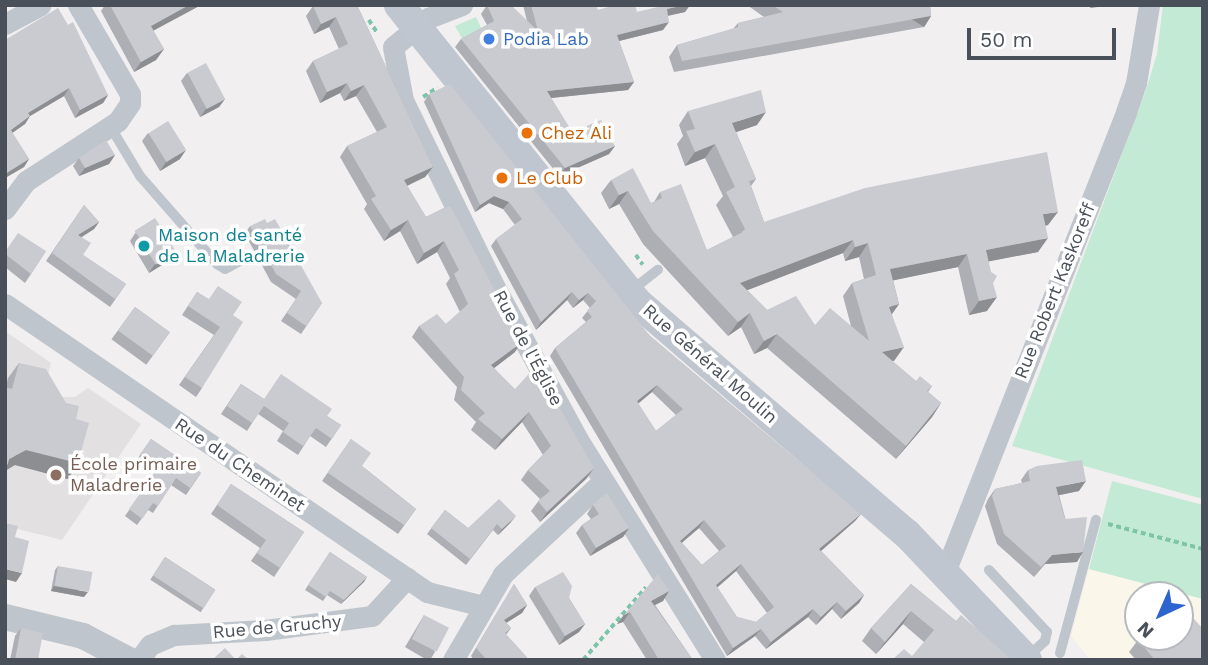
<!DOCTYPE html>
<html>
<head>
<meta charset="utf-8">
<style>
	body { margin:0 }
	#map { position:relative; width:1208px; height:665px; overflow:hidden; background:#f1efef; font-family:"Work Sans",sans-serif }
	div>[style] { position:absolute }
	.commercial>* { inset:0; background:#faf7ea }
	.education>* { inset:0; background:#e2e0e0 }
	.green>* { inset:0; background:#c2ead5 }
	.path>* { height:3.5px; margin-top:-1.75px; transform-origin:0; background:repeating-linear-gradient(90deg,#7ec4a8 0 5px,transparent 0 8.5px) }
	.service>* { height:10px; margin:-5px; padding:0 5px; transform-origin:5px; border-radius:5px; background:#bfc5cc }
	.minor>* { height:21px; margin:-10.5px; padding:0 10.5px; transform-origin:10.5px; border-radius:10.5px; background:#bfc5cc }
	.tertiary>* { height:26px; margin:-13px; padding:0 13px; transform-origin:13px; border-radius:13px; background:#bfc5cc }
	.secondary>* { height:30px; margin:-15px; padding:0 15px; transform-origin:15px; border-radius:15px; background:#bfc6d0 }
	.wall>* { inset:0; background:#adafb4; transform-origin:0 0 }
	.shaded-wall>* { inset:0; background:#8d8e92; transform-origin:0 0 }
	.building>* { inset:0; background:#c9cbd1; transform-origin:0 0 }
	.dots>* { width:19px; height:19px; translate:-50% -50%; box-sizing:border-box; border:4px solid #fff; border-radius:50% }
	span { translate:-50% -50%; white-space:nowrap; text-align:center; line-height:1.15; -webkit-text-stroke:7px #fff; paint-order:stroke }
	.shop-label { font-size:18px; color:#366cbe }
	.left { translate:0 -50%; text-align:left }
	.food-label { font-size:18px; color:#c56008 }
	.culture-label { font-size:18px; color:#0d838f }
	.street-label { font-size:18px; color:#49505a }
	.education-label { font-size:18px; color:#785e54 }
	.frame { position:absolute; inset:0; border:7px solid #49505a; pointer-events:none }
	.north { position:absolute; left:1124px; top:581px; width:70px; height:70px; box-sizing:border-box; background:#fff; border:2px solid #b6b9bd; border-radius:50%; rotate:224deg; font-size:19px; font-weight:700; line-height:28px; text-align:center; color:#49505a }
	.north::after { content:''; display:block; margin:auto; width:24px; height:32px; background:#2e64cd; clip-path:polygon(50% 0,100% 100%,50% 72%,0 100%) }
	.scale { position:absolute; left:967px; top:28px; width:149px; height:32px; box-sizing:border-box; border:4px solid #49505a; border-top:0; padding-left:9px; font-size:21px; line-height:24px; white-space:nowrap; color:#49505a; -webkit-text-stroke:5px #fff; paint-order:stroke }
</style>
</head>
<body>
<div id="map">
	<div class="commercial">
		<div style="clip-path:polygon(evenodd,1089px 569px,1203px 599px,1203px 660px,1091px 660px,1071px 636px,1089px 569px,1138px 595px,1180px 595px,1180px 637px,1138px 637px,1138px 595px)"></div>
	</div>
	<div class="education">
		<div style="clip-path:polygon(5px 331px,51px 363px,47px 379px,61px 397px,75px 397px,88px 388px,141px 424px,62px 540px,5px 526px)"></div>
	</div>
	<div class="green">
		<div style="clip-path:polygon(1163px 5px,1203px 5px,1203px 499px,1012px 446px,1146px 90px,1157px 54px)"></div>
		<div style="clip-path:polygon(476px 17px,483px 32px,464px 42px,455px 26px)"></div>
		<div style="clip-path:polygon(1112px 481px,1203px 505px,1203px 599px,1089px 569px)"></div>
	</div>
	<div class="path">
		<div style="left:369px;top:20px;width:17px;rotate:57deg"></div>
		<div style="left:423px;top:97px;width:17px;rotate:-33deg"></div>
		<div style="left:636px;top:255px;width:12px;rotate:55deg"></div>
		<div style="left:1108px;top:524px;width:98px;rotate:14.7deg"></div>
		<div style="left:583px;top:660px;width:96px;rotate:-49.2deg"></div>
	</div>
	<div class="service">
		<div style="left:110px;top:126px;width:58px;rotate:59deg"></div>
		<div style="left:140px;top:176px;width:117px;rotate:48.8deg"></div>
		<div style="left:217px;top:264px;width:9px;rotate:32deg"></div>
		<div style="left:225px;top:269px;width:21px;rotate:-28deg"></div>
		<div style="left:632px;top:290px;width:33px;rotate:-38deg"></div>
		<div style="left:989px;top:570px;width:85px;rotate:46.9deg"></div>
		<div style="left:1047px;top:632px;width:9px;rotate:103deg"></div>
		<div style="left:1045px;top:641px;width:25px;rotate:138deg"></div>
		<div style="left:1060px;top:653px;width:138px;rotate:-74.9deg"></div>
	</div>
	<div class="minor">
		<div style="left:462px;top:5px;width:36px;rotate:159deg"></div>
		<div style="left:428px;top:18px;width:45px;rotate:140.4deg"></div>
		<div style="left:393px;top:47px;width:54px;rotate:79.3deg"></div>
		<div style="left:403px;top:100px;width:200px;rotate:63.9deg"></div>
		<div style="left:491px;top:280px;width:180px;rotate:61.4deg"></div>
		<div style="left:577px;top:438px;width:261px;rotate:58.1deg"></div>
		<div style="left:5px;top:24px;width:40px;rotate:-28deg"></div>
		<div style="left:5px;top:209px;width:35px;rotate:-53deg"></div>
		<div style="left:26px;top:181px;width:110px;rotate:-33.1deg"></div>
		<div style="left:118px;top:121px;width:22px;rotate:-56deg"></div>
		<div style="left:130px;top:103px;width:9px;rotate:-90deg"></div>
		<div style="left:130px;top:94px;width:103px;rotate:-120.3deg"></div>
		<div style="left:5px;top:304px;width:511px;rotate:34.31deg"></div>
		<div style="left:427px;top:592px;width:58px;rotate:14deg"></div>
		<div style="left:945px;top:572px;width:494px;rotate:-68.5deg"></div>
		<div style="left:1126px;top:112px;width:31px;rotate:-71deg"></div>
		<div style="left:1136px;top:83px;width:79px;rotate:-80.5deg"></div>
		<div style="left:139px;top:660px;width:19px;rotate:-54deg"></div>
		<div style="left:150px;top:645px;width:26px;rotate:-23deg"></div>
		<div style="left:174px;top:635px;width:91px;rotate:-3.1deg"></div>
		<div style="left:265px;top:630px;width:108px;rotate:-7.5deg"></div>
		<div style="left:372px;top:616px;width:52px;rotate:-47.4deg"></div>
		<div style="left:453px;top:660px;width:99px;rotate:-59.8deg"></div>
		<div style="left:503px;top:574px;width:135px;rotate:-42.9deg"></div>
	</div>
	<div class="tertiary">
		<div style="left:5px;top:617px;width:80px;rotate:13.7deg"></div>
		<div style="left:83px;top:636px;width:52px;rotate:27.6deg"></div>
	</div>
	<div class="secondary">
		<div style="left:399px;top:5px;width:382px;rotate:51.3deg"></div>
		<div style="left:638px;top:303px;width:355px;rotate:40.7deg"></div>
		<div style="left:907px;top:534px;width:174px;rotate:46.4deg"></div>
	</div>
	<div class="wall">
		<div style="clip-path:polygon(105px 5px,201px 5px,153px 31px,164px 49px,156px 60px,134px 72px,101px 11px)"></div>
		<div style="clip-path:polygon(357px 5px,433px 167px,425px 177px,407px 186px,426px 217px,450px 205px,515px 352px,494px 368px,587px 478px,540px 522px,531px 511px,540px 499px,521px 480px,528px 470px,543px 455px,522px 422px,495px 450px,471px 430px,476px 422px,454px 400px,457px 387px,412px 337px,419px 326px,446px 324px,460px 312px,446px 284px,450px 278px,437px 252px,417px 264px,400px 231px,384px 241px,364px 209px,367px 204px,340px 157px,347px 146px,377px 132px,356px 96px,344px 101px,340px 93px,320px 103px,306px 71px,313px 61px,339px 49px,329px 27px,314px 34px,306px 16px,313px 6px)"></div>
		<div style="clip-path:polygon(487px 5px,527px 21px,523px 5px,595px 5px,598px 10px,637px 12px,659px 8px,658px 5px,690px 5px,685px 12px,668px 16px,663px 30px,619px 41px,634px 82px,628px 90px,551px 98px,572px 132px,615px 146px,609px 154px,559px 176px,455px 47px,461px 39px,487px 25px,481px 14px)"></div>
		<div style="clip-path:polygon(747px 5px,930px 5px,931px 16px,924px 27px,674px 72px,669px 57px,677px 45px,733px 29px,738px 23px,764px 17px)"></div>
		<div style="clip-path:polygon(5px 40px,108px 95px,103px 103px,75px 118px,64px 96px,30px 116px,25px 124px,12px 133px,29px 159px,24px 167px,5px 178px)"></div>
		<div style="clip-path:polygon(187px 73px,225px 99px,219px 107px,200px 117px,181px 81px)"></div>
		<div style="clip-path:polygon(evenodd,429px 94px,650px 336px,861px 514px,855px 521px,821px 551px,864px 595px,859px 603px,841px 619px,832px 609px,816px 625px,808px 617px,766px 649px,755px 636px,727px 656px,550px 356px,555px 348px,586px 322px,582px 318px,590px 308px,583px 300px,573px 308px,567px 300px,536px 330px,491px 246px,496px 239px,515px 225px,503px 209px,489px 203px,475px 212px,424px 102px,429px 94px,652px 392px,676px 415px,656px 431px,638px 404px,652px 392px,429px 94px,699px 528px,719px 551px,702px 565px,682px 543px,699px 528px,429px 94px,736px 571px,767px 613px,756px 622px,737px 617px,717px 587px,736px 571px)"></div>
		<div style="clip-path:polygon(evenodd,688px 111px,757px 125px,736px 132px,756px 179px,751px 186px,764px 222px,1048px 225px,1045px 226px,1038px 252px,988px 261px,993px 283px,987px 311px,969px 315px,958px 267px,893px 280px,899px 304px,892px 314px,894px 361px,892px 361px,916px 381px,932px 386px,928px 392px,941px 403px,932px 417px,896px 459px,767px 348px,754px 354px,741px 327px,728px 336px,643px 244px,619px 204px,609px 209px,601px 193px,611px 180px,651px 203px,654px 202px,660px 192px,707px 250px,733px 237px,716px 205px,723px 196px,705px 158px,685px 166px,677px 144px,683px 136px,679px 125px,688px 111px,843px 253px,845px 261px,859px 257px,864px 279px,852px 283px,843px 296px,851px 326px,815px 325px,767px 310px,747px 290px,843px 253px)"></div>
		<div style="clip-path:polygon(148px 133px,180px 159px,160px 171px,142px 141px)"></div>
		<div style="clip-path:polygon(115px 155px,109px 164px,79px 176px,73px 166px,79px 158px)"></div>
		<div style="clip-path:polygon(84px 205px,99px 222px,94px 229px,82px 237px,83px 255px,126px 284px,110px 307px,46px 261px)"></div>
		<div style="clip-path:polygon(250px 226px,322px 303px,301px 334px,281px 321px,296px 299px,271px 282px,245px 234px)"></div>
		<div style="clip-path:polygon(136px 232px,176px 252px,170px 260px,149px 273px,130px 241px)"></div>
		<div style="clip-path:polygon(5px 251px,46px 251px,25px 283px,5px 267px)"></div>
		<div style="clip-path:polygon(197px 292px,233px 315px,202px 388px,196px 397px,179px 385px,214px 335px,182px 315px)"></div>
		<div style="left:135px;top:307px;width:43px;height:40px;rotate:36deg"></div>
		<div style="clip-path:polygon(19px 363px,76px 419px,78px 463px,68px 479px,15px 465px,6px 387px,8px 378px)"></div>
		<div style="clip-path:polygon(241px 384px,264px 399px,327px 416px,341px 425px,326px 447px,310px 436px,298px 455px,277px 441px,283px 431px,258px 414px,247px 431px,221px 414px)"></div>
		<div style="clip-path:polygon(151px 439px,201px 473px,186px 495px,171px 485px,153px 513px,148px 510px,137px 525px,125px 516px,154px 474px,136px 461px)"></div>
		<div style="clip-path:polygon(351px 439px,362px 466px,416px 509px,398px 534px,322px 481px)"></div>
		<div style="clip-path:polygon(1028px 470px,1079px 491px,1059px 495px,1077px 562px,1045px 564px,1034px 577px,997px 544px,985px 506px,988px 499px,995px 489px,1022px 483px,1021px 480px)"></div>
		<div style="clip-path:polygon(231px 484px,304px 532px,274px 577px,251px 561px,260px 548px,211px 514px)"></div>
		<div style="clip-path:polygon(593px 505px,629px 528px,623px 537px,590px 556px,576px 533px,582px 525px,591px 519px,587px 514px)"></div>
		<div style="clip-path:polygon(445px 510px,468px 528px,511px 522px,498px 535px,493px 530px,466px 565px,427px 534px)"></div>
		<div style="clip-path:polygon(330px 552px,367px 577px,341px 604px,327px 595px,323px 601px,305px 590px)"></div>
		<div style="left:165px;top:557px;width:60px;height:27px;rotate:33deg"></div>
		<div style="clip-path:polygon(58px 566px,84px 597px,51px 591px,55px 570px)"></div>
		<div style="clip-path:polygon(514px 584px,527px 605px,522px 613px,506px 623px,511px 628px,506px 635px,527px 660px,474px 660px,471px 656px)"></div>
		<div style="clip-path:polygon(911px 584px,956px 621px,1010px 658px,924px 642px,903px 624px,876px 654px,862px 641px,871px 628px)"></div>
		<div style="clip-path:polygon(535px 587px,569px 598px,585px 624px,579px 632px,559px 645px,529px 596px)"></div>
		<div style="clip-path:polygon(669px 591px,663px 601px,655px 605px,693px 660px,647px 660px,623px 622px,617px 624px,624px 615px)"></div>
		<div style="clip-path:polygon(424px 615px,435px 652px,430px 660px,427px 660px,405px 647px)"></div>
		<div style="clip-path:polygon(21px 628px,38px 660px,10px 660px,15px 636px)"></div>
		<div style="clip-path:polygon(1138px 640px,1203px 660px,1136px 660px,1129px 652px)"></div>
	</div>
	<div class="shaded-wall">
		<div style="clip-path:polygon(189px 5px,201px 5px,143px 36px,151px 26px)"></div>
		<div style="clip-path:polygon(685px 5px,690px 5px,685px 12px,661px 17px,667px 9px)"></div>
		<div style="clip-path:polygon(1092px 5px,1113px 5px,1090px 8px)"></div>
		<div style="left:931px;top:16px;width:13px;height:253px;rotate:122deg"></div>
		<div style="clip-path:polygon(336px 17px,329px 27px,314px 34px,321px 24px)"></div>
		<div style="clip-path:polygon(669px 22px,663px 30px,611px 43px,617px 35px)"></div>
		<div style="clip-path:polygon(164px 49px,156px 60px,134px 72px,141px 62px)"></div>
		<div style="clip-path:polygon(634px 82px,628px 90px,541px 99px,547px 91px)"></div>
		<div style="clip-path:polygon(347px 83px,340px 93px,320px 103px,327px 92px)"></div>
		<div style="clip-path:polygon(364px 85px,356px 96px,344px 101px,351px 91px)"></div>
		<div style="clip-path:polygon(69px 88px,64px 96px,30px 116px,25px 124px,5px 138px,11px 130px,28px 113px)"></div>
		<div style="clip-path:polygon(108px 95px,103px 103px,75px 118px,80px 110px)"></div>
		<div style="clip-path:polygon(225px 99px,219px 107px,200px 117px,206px 109px)"></div>
		<div style="clip-path:polygon(766px 112px,757px 125px,722px 137px,732px 123px)"></div>
		<div style="clip-path:polygon(715px 144px,705px 158px,685px 166px,695px 152px)"></div>
		<div style="clip-path:polygon(615px 146px,609px 154px,559px 176px,565px 168px)"></div>
		<div style="clip-path:polygon(186px 150px,180px 159px,160px 171px,166px 162px)"></div>
		<div style="clip-path:polygon(115px 155px,109px 164px,79px 176px,85px 168px)"></div>
		<div style="clip-path:polygon(29px 159px,24px 167px,5px 178px,5px 174px)"></div>
		<div style="clip-path:polygon(433px 167px,425px 177px,396px 191px,404px 180px)"></div>
		<div style="clip-path:polygon(628px 191px,619px 204px,609px 209px,619px 195px)"></div>
		<div style="clip-path:polygon(494px 196px,509px 202px,503px 209px,489px 203px,475px 212px,480px 205px)"></div>
		<div style="clip-path:polygon(1058px 212px,1048px 225px,1034px 228px,1043px 214px)"></div>
		<div style="clip-path:polygon(408px 220px,400px 231px,384px 241px,391px 230px)"></div>
		<div style="clip-path:polygon(99px 222px,94px 229px,73px 242px,78px 235px)"></div>
		<div style="clip-path:polygon(1048px 238px,1038px 252px,976px 264px,986px 250px)"></div>
		<div style="clip-path:polygon(853px 240px,843px 253px,730px 297px,740px 283px)"></div>
		<div style="clip-path:polygon(444px 241px,437px 252px,417px 264px,424px 253px)"></div>
		<div style="clip-path:polygon(868px 243px,859px 257px,845px 261px,855px 247px)"></div>
		<div style="clip-path:polygon(176px 252px,170px 260px,149px 273px,155px 264px)"></div>
		<div style="clip-path:polygon(967px 254px,958px 267px,881px 283px,890px 269px)"></div>
		<div style="clip-path:polygon(572px 292px,567px 300px,536px 330px,541px 322px)"></div>
		<div style="clip-path:polygon(588px 293px,583px 300px,573px 308px,579px 300px)"></div>
		<div style="clip-path:polygon(997px 297px,987px 311px,969px 315px,979px 301px)"></div>
		<div style="clip-path:polygon(899px 304px,889px 318px,889px 307px)"></div>
		<div style="clip-path:polygon(750px 313px,741px 327px,728px 336px,738px 322px)"></div>
		<div style="clip-path:polygon(777px 334px,767px 348px,754px 354px,764px 341px)"></div>
		<div style="clip-path:polygon(522px 342px,515px 352px,484px 376px,491px 365px)"></div>
		<div style="clip-path:polygon(904px 347px,894px 361px,872px 366px,882px 352px)"></div>
		<div style="clip-path:polygon(657px 385px,652px 392px,631px 409px,637px 401px)"></div>
		<div style="clip-path:polygon(941px 403px,932px 417px,896px 459px,906px 446px)"></div>
		<div style="clip-path:polygon(529px 412px,522px 422px,495px 450px,502px 439px)"></div>
		<div style="clip-path:polygon(26px 450px,78px 463px,68px 479px,15px 465px,5px 471px,9px 459px)"></div>
		<div style="clip-path:polygon(594px 468px,587px 478px,540px 522px,547px 512px)"></div>
		<div style="clip-path:polygon(1086px 481px,1079px 491px,1050px 497px,1056px 487px)"></div>
		<div style="clip-path:polygon(861px 514px,855px 521px,814px 557px,819px 549px)"></div>
		<div style="clip-path:polygon(516px 516px,511px 522px,498px 535px,502px 529px)"></div>
		<div style="clip-path:polygon(704px 520px,699px 528px,675px 548px,680px 541px)"></div>
		<div style="clip-path:polygon(629px 528px,623px 537px,590px 556px,596px 548px)"></div>
		<div style="clip-path:polygon(1083px 552px,1077px 562px,1045px 564px,1034px 577px,1052px 555px)"></div>
		<div style="clip-path:polygon(741px 564px,736px 571px,711px 593px,716px 585px)"></div>
		<div style="clip-path:polygon(5px 569px,22px 573px,16px 582px,5px 579px)"></div>
		<div style="clip-path:polygon(367px 577px,364px 582px,341px 604px,344px 600px)"></div>
		<div style="clip-path:polygon(54px 586px,88px 592px,84px 597px,51px 591px)"></div>
		<div style="clip-path:polygon(669px 591px,663px 601px,645px 610px,651px 601px)"></div>
		<div style="clip-path:polygon(864px 595px,859px 603px,841px 619px,846px 611px)"></div>
		<div style="clip-path:polygon(837px 602px,832px 609px,816px 625px,821px 617px)"></div>
		<div style="clip-path:polygon(527px 605px,522px 613px,498px 628px,504px 620px)"></div>
		<div style="clip-path:polygon(813px 609px,808px 617px,766px 649px,771px 642px)"></div>
		<div style="clip-path:polygon(911px 611px,903px 624px,876px 654px,885px 642px)"></div>
		<div style="clip-path:polygon(630px 612px,623px 622px,617px 624px,624px 615px)"></div>
		<div style="clip-path:polygon(585px 624px,579px 632px,559px 645px,565px 636px)"></div>
		<div style="clip-path:polygon(761px 629px,755px 636px,727px 656px,733px 648px)"></div>
	</div>
	<div class="building">
		<div style="clip-path:polygon(110px 5px,189px 5px,151px 26px,164px 49px,141px 62px)"></div>
		<div style="clip-path:polygon(314px 5px,357px 5px,433px 167px,404px 180px,426px 217px,450px 205px,522px 342px,491px 365px,515px 389px,536px 366px,594px 468px,547px 512px,538px 501px,550px 491px,528px 470px,551px 446px,529px 412px,502px 439px,478px 419px,485px 413px,461px 390px,464px 377px,419px 326px,437px 314px,446px 324px,468px 304px,454px 274px,459px 270px,444px 241px,424px 253px,408px 220px,391px 230px,371px 199px,376px 196px,347px 146px,387px 127px,364px 85px,351px 91px,347px 83px,327px 92px,313px 61px,348px 44px,336px 17px,321px 24px,313px 6px)"></div>
		<div style="clip-path:polygon(487px 5px,511px 5px,538px 31px,531px 5px,595px 5px,598px 10px,615px 5px,635px 5px,637px 12px,666px 5px,685px 5px,667px 9px,669px 22px,617px 35px,634px 82px,547px 91px,572px 132px,601px 120px,615px 146px,565px 168px,461px 39px,494px 21px)"></div>
		<div style="clip-path:polygon(772px 5px,930px 5px,931px 16px,682px 61px,677px 45px,738px 27px,738px 23px,783px 12px)"></div>
		<div style="clip-path:polygon(58px 8px,68px 25px,73px 22px,108px 95px,80px 110px,69px 88px,28px 113px,30px 116px,11px 130px,29px 159px,5px 174px,5px 40px)"></div>
		<div style="left:206px;top:63px;width:41px;height:21px;rotate:62deg"></div>
		<div style="clip-path:polygon(evenodd,450px 84px,650px 336px,861px 514px,819px 549px,864px 595px,846px 611px,837px 602px,821px 617px,813px 609px,771px 642px,761px 629px,733px 648px,555px 348px,592px 317px,587px 311px,596px 301px,588px 293px,579px 300px,572px 292px,541px 322px,496px 239px,522px 219px,509px 202px,494px 196px,480px 205px,429px 94px,450px 84px,657px 385px,683px 409px,656px 431px,637px 401px,657px 385px,450px 84px,704px 520px,726px 546px,702px 565px,680px 541px,704px 520px,450px 84px,741px 564px,774px 607px,756px 622px,737px 617px,716px 585px,741px 564px)"></div>
		<div style="clip-path:polygon(evenodd,761px 90px,766px 112px,732px 123px,756px 179px,749px 181px,764px 222px,865px 188px,1047px 152px,1058px 212px,1043px 214px,1048px 238px,986px 250px,991px 272px,997px 276px,993px 283px,997px 297px,979px 301px,967px 254px,890px 269px,899px 304px,889px 307px,904px 347px,882px 352px,916px 381px,920px 376px,932px 386px,927px 391px,941px 403px,906px 446px,777px 334px,764px 341px,750px 313px,738px 322px,653px 231px,628px 191px,619px 195px,611px 180px,633px 168px,651px 203px,662px 198px,660px 192px,681px 184px,707px 250px,741px 233px,745px 229px,726px 192px,735px 187px,715px 144px,695px 152px,686px 131px,695px 129px,688px 111px,761px 90px,853px 240px,855px 247px,868px 243px,876px 275px,852px 283px,869px 341px,830px 308px,815px 325px,796px 296px,767px 310px,740px 283px,853px 240px)"></div>
		<div style="left:168px;top:121px;width:34px;height:23px;rotate:58deg"></div>
		<div style="clip-path:polygon(106px 140px,115px 155px,85px 168px,79px 158px)"></div>
		<div style="clip-path:polygon(84px 205px,99px 222px,78px 235px,91px 243px,83px 255px,126px 284px,115px 299px,52px 253px)"></div>
		<div style="left:155px;top:218px;width:40px;height:24px;rotate:58deg"></div>
		<div style="clip-path:polygon(265px 219px,267px 223px,275px 219px,322px 303px,306px 326px,287px 313px,301px 291px,276px 274px,250px 226px)"></div>
		<div style="clip-path:polygon(18px 233px,46px 251px,31px 274px,5px 254px,5px 252px)"></div>
		<div style="clip-path:polygon(218px 286px,242px 302px,233px 315px,243px 322px,202px 388px,185px 377px,220px 327px,188px 306px,197px 292px,209px 299px)"></div>
		<div style="left:135px;top:307px;width:43px;height:29px;rotate:36deg"></div>
		<div style="clip-path:polygon(19px 363px,46px 369px,66px 403px,79px 406px,76px 419px,89px 423px,78px 463px,26px 450px,9px 459px,5px 472px,5px 387px,12px 389px)"></div>
		<div style="clip-path:polygon(281px 374px,332px 409px,327px 416px,341px 425px,332px 439px,316px 428px,303px 446px,283px 432px,289px 423px,264px 406px,252px 423px,227px 406px,241px 384px,264px 399px)"></div>
		<div style="clip-path:polygon(151px 439px,201px 473px,190px 488px,176px 478px,158px 506px,153px 503px,142px 519px,129px 509px,159px 467px,140px 454px)"></div>
		<div style="clip-path:polygon(351px 439px,371px 453px,362px 466px,416px 509px,404px 525px,328px 473px)"></div>
		<div style="clip-path:polygon(1082px 460px,1086px 481px,1056px 487px,1065px 519px,1087px 517px,1083px 552px,1052px 555px,1041px 567px,1004px 534px,992px 496px,995px 489px,1030px 481px,1028px 470px,1037px 466px)"></div>
		<div style="clip-path:polygon(231px 484px,304px 532px,280px 568px,257px 553px,266px 540px,217px 505px)"></div>
		<div style="clip-path:polygon(607px 493px,629px 528px,596px 548px,582px 525px,599px 514px,593px 505px)"></div>
		<div style="clip-path:polygon(499px 499px,516px 516px,502px 529px,497px 524px,470px 559px,431px 528px,445px 510px,468px 528px)"></div>
		<div style="clip-path:polygon(5px 523px,18px 526px,15px 537px,29px 541px,22px 573px,5px 569px,7px 555px,5px 554px)"></div>
		<div style="clip-path:polygon(330px 552px,367px 577px,344px 600px,330px 591px,326px 597px,308px 585px)"></div>
		<div style="left:165px;top:557px;width:60px;height:22px;rotate:33deg"></div>
		<div style="left:58px;top:566px;width:35px;height:20px;rotate:10deg"></div>
		<div style="clip-path:polygon(563px 572px,572px 586px,569px 598px,585px 624px,565px 636px,535px 587px)"></div>
		<div style="clip-path:polygon(658px 574px,669px 591px,651px 601px,693px 660px,659px 660px,630px 612px,624px 615px)"></div>
		<div style="clip-path:polygon(514px 584px,527px 605px,504px 620px,511px 628px,505px 633px,527px 657px,527px 660px,508px 660px,506px 658px,504px 660px,487px 660px,476px 648px)"></div>
		<div style="clip-path:polygon(911px 584px,956px 621px,961px 615px,1010px 658px,1008px 660px,892px 660px,904px 649px,912px 656px,934px 630px,911px 611px,885px 642px,871px 628px)"></div>
		<div style="clip-path:polygon(1180px 603px,1203px 629px,1203px 660px,1155px 660px,1138px 640px,1141px 637px,1180px 637px)"></div>
		<div style="left:424px;top:615px;width:28px;height:27px;rotate:27deg"></div>
		<div style="clip-path:polygon(21px 628px,43px 633px,38px 660px,15px 660px)"></div>
		<div style="clip-path:polygon(225px 648px,236px 660px,212px 660px)"></div>
		<div style="clip-path:polygon(242px 654px,249px 660px,236px 660px)"></div>
	</div>
	<div class="dots">
		<div style="left:489px;top:39px;background:#3f7fe0"></div>
		<div style="left:527px;top:133px;background:#e8710a"></div>
		<div style="left:502px;top:178px;background:#e8710a"></div>
		<div style="left:144px;top:246px;background:#0f9aa8"></div>
		<div style="left:56px;top:475px;background:#8d6e63"></div>
	</div>
	<div class="shop-label">
		<span class="left" style="left:503px;top:39px">Podia Lab</span>
	</div>
	<div class="food-label">
		<span class="left" style="left:541px;top:133px">Chez Ali</span>
		<span class="left" style="left:516px;top:178px">Le Club</span>
	</div>
	<div class="culture-label">
		<span class="left" style="left:158px;top:246px">Maison de santé<br>de La Maladrerie</span>
	</div>
	<div class="street-label">
		<span style="left:1055px;top:291px;rotate:-68deg">Rue Robert Kaskoreff</span>
		<span style="left:528px;top:348px;rotate:62deg">Rue de l'Église</span>
		<span style="left:710px;top:364px;rotate:41deg">Rue Général Moulin</span>
		<span style="left:240px;top:465px;rotate:34deg">Rue du Cheminet</span>
		<span style="left:277px;top:627px;rotate:-5deg">Rue de Gruchy</span>
	</div>
	<div class="education-label">
		<span class="left" style="left:70px;top:475px">École primaire<br>Maladrerie</span>
	</div>
	<div class="frame"></div>
	<div class="north">N</div>
	<div class="scale">50 m</div>
</div>
</body>
</html>
